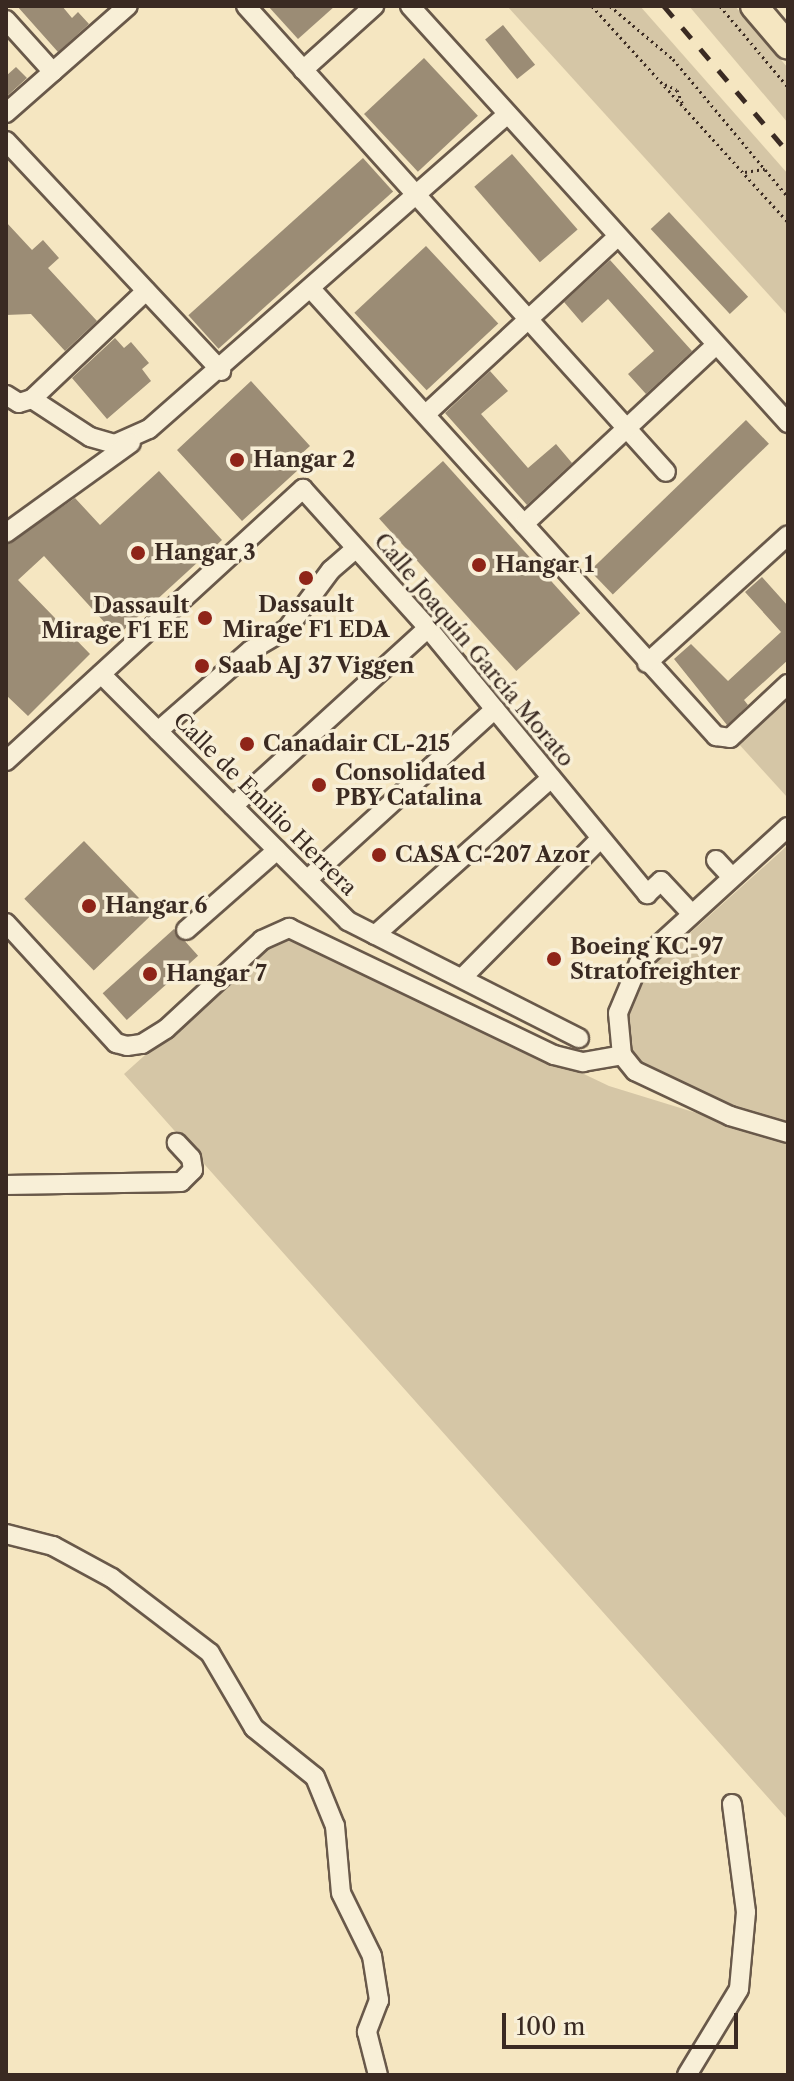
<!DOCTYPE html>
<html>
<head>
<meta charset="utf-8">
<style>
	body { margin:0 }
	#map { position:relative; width:794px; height:2081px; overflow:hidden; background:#f5e6c1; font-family:"Libre Caslon Text",serif }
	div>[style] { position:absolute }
	.green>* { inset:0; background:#d5c6a6 }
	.building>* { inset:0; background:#9b8c75; transform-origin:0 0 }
	.path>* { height:3px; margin-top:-1.5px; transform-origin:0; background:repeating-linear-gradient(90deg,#3a2a22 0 2px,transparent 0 6px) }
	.roads { filter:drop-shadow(2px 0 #69594a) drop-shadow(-2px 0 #69594a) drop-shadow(0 2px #69594a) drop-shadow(0 -2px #69594a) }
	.minor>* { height:18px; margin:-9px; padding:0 9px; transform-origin:9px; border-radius:9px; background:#f8efd7 }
	.highway>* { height:26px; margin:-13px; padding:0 13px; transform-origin:13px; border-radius:13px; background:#f5e6c1 }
	.rail>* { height:5px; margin-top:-2.5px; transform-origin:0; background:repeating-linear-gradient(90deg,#3a2a22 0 14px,transparent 0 28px) }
	.dots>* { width:22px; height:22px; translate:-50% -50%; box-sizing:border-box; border:4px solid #f8efd7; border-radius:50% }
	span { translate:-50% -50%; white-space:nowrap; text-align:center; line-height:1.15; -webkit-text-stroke:7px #f8efd7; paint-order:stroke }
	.poi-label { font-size:22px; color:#3a2a22; font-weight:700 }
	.left { translate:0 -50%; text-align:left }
	.right { translate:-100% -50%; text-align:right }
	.street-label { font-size:22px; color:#3a2a22 }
	.frame { position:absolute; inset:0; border:8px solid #3a2a22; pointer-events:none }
	.scale { position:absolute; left:502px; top:2013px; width:236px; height:36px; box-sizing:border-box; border:4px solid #3a2a22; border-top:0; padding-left:10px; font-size:24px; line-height:28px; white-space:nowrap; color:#3a2a22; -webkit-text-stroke:6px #f8efd7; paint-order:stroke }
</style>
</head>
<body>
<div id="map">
	<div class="green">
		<div style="clip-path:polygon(507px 6px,640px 6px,788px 174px,788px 316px)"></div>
		<div style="clip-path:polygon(689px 6px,735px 6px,788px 68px,788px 123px)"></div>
		<div style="clip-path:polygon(788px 695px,788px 796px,787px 797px,737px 742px)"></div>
		<div style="clip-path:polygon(788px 845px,788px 1125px,714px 1099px,639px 1064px,626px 1038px,627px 1012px,639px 974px,649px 970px)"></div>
		<div style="clip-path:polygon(288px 940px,314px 945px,609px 1086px,788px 1141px,788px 1820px,124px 1074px,264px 948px)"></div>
	</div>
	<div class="building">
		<div style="clip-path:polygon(17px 6px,62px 6px,72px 18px,78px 12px,89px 24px,58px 52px)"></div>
		<div style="clip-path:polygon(268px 6px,335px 6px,298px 39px)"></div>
		<div style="left:503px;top:25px;width:51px;height:23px;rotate:51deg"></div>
		<div style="left:424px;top:58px;width:79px;height:82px;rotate:47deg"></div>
		<div style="clip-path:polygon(16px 67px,27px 78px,6px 97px,6px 76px)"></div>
		<div style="left:512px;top:154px;width:100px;height:50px;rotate:49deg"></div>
		<div style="left:363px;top:158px;width:45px;height:235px;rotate:48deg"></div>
		<div style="left:669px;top:212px;width:116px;height:25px;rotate:47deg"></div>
		<div style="clip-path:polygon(6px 222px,32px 250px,43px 240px,59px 258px,48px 268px,97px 321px,65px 351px,31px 314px,6px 315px)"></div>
		<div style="left:426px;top:246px;width:106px;height:98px;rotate:47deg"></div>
		<div style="clip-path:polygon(610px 260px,692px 351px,646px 394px,628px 374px,654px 351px,608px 299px,582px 323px,564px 302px)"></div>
		<div style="clip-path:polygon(115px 338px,124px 348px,131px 342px,149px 363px,142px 369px,151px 381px,107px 419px,72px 378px)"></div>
		<div style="clip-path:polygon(490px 371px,508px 391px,481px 414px,528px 468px,556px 444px,572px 463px,527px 505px,445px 413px)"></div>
		<div style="clip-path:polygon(251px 381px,310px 446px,291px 463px,298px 470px,242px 521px,177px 450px)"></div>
		<div style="left:746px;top:420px;width:33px;height:217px;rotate:46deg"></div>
		<div style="left:443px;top:461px;width:205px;height:86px;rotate:48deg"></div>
		<div style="clip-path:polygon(159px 471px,222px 540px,117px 636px,44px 556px,18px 580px,90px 654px,28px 716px,6px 695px,6px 545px,75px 498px,100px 525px)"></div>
		<div style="clip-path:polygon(762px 577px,788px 606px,788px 660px,744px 700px,748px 705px,727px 725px,674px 659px,691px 644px,728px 681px,781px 632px,745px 592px)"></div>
		<div style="left:84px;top:841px;width:100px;height:83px;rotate:46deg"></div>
		<div style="left:174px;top:929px;width:36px;height:96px;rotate:48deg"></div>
	</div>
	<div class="path">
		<div style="left:592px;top:6px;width:292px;rotate:47.8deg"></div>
		<div style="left:610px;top:6px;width:82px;rotate:40.1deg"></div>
		<div style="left:673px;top:59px;width:180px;rotate:50.2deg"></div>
		<div style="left:720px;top:6px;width:106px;rotate:50deg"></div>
		<div style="left:665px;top:84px;width:13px;rotate:27deg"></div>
		<div style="left:677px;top:90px;width:18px;rotate:68deg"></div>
		<div style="left:745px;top:172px;width:20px;rotate:-9deg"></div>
	</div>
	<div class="roads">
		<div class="minor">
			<div style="left:246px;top:6px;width:627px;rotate:47.97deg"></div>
			<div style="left:410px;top:6px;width:563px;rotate:47.81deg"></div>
			<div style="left:6px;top:20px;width:70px;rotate:47.9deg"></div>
			<div style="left:303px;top:70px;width:96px;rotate:-42deg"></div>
			<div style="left:6px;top:113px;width:162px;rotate:-41.3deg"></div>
			<div style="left:6px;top:141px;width:315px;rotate:46.9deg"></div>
			<div style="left:312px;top:290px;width:602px;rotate:47.83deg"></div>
			<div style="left:716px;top:736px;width:14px;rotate:8deg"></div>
			<div style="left:730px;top:738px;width:79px;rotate:-43deg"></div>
			<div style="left:6px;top:395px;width:15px;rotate:32deg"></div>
			<div style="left:19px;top:403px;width:14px;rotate:-17deg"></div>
			<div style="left:32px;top:399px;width:157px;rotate:-43.5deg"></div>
			<div style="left:32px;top:399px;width:69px;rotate:33.2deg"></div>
			<div style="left:90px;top:437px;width:26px;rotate:16deg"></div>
			<div style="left:115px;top:444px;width:37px;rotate:-24deg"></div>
			<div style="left:149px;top:429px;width:477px;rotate:-41.3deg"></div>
			<div style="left:426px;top:414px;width:260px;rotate:-42.8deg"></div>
			<div style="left:524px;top:524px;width:262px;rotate:-43deg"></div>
			<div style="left:6px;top:533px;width:154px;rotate:-35.8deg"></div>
			<div style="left:647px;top:663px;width:190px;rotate:-42.2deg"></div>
			<div style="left:101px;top:674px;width:349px;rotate:45deg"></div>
			<div style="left:348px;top:921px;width:259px;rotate:26.9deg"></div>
			<div style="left:158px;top:731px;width:123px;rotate:-41.1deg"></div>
			<div style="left:251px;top:650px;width:42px;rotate:-30.3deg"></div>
			<div style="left:287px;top:629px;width:74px;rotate:-53.3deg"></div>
			<div style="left:331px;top:570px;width:33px;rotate:-41deg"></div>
			<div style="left:6px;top:761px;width:403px;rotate:-42.5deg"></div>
			<div style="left:303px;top:489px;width:187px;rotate:48deg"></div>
			<div style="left:428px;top:628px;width:345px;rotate:50.5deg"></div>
			<div style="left:647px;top:894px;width:19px;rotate:-43deg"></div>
			<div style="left:661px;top:881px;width:45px;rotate:46.8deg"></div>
			<div style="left:233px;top:806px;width:264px;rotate:-42.4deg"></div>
			<div style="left:788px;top:827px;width:202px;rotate:137.6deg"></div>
			<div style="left:639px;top:963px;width:54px;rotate:112.8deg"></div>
			<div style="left:618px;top:1013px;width:42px;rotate:84.6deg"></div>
			<div style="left:622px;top:1055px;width:21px;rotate:51deg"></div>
			<div style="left:635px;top:1071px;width:105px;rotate:25.3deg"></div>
			<div style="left:730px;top:1116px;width:60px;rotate:16.3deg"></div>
			<div style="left:716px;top:860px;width:23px;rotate:47deg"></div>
			<div style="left:307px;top:880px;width:254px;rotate:-42.3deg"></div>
			<div style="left:6px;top:923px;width:163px;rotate:47.5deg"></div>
			<div style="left:116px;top:1043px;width:11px;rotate:15deg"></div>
			<div style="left:127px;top:1046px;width:15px;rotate:-8deg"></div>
			<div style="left:142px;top:1044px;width:28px;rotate:-32deg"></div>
			<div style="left:166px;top:1029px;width:131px;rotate:-42.8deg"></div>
			<div style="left:262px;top:940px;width:30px;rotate:-24deg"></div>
			<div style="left:289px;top:928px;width:294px;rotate:25.6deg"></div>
			<div style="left:554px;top:1055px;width:30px;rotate:14deg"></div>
			<div style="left:583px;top:1062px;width:40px;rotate:-10deg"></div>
			<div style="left:186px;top:930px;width:121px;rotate:-41.3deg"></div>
			<div style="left:375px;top:935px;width:236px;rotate:-41.7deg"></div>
			<div style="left:462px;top:978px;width:194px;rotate:-45.2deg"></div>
			<div style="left:6px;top:1185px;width:175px;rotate:-1deg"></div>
			<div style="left:181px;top:1182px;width:17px;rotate:-45deg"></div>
			<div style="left:193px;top:1170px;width:12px;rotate:-99deg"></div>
			<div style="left:191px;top:1158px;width:21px;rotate:-133deg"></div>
			<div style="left:6px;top:1534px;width:49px;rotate:14.3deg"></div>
			<div style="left:53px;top:1546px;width:67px;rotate:28.5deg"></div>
			<div style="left:112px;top:1578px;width:123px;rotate:37.4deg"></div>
			<div style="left:210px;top:1653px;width:87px;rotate:59.6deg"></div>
			<div style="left:254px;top:1728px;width:78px;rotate:38.8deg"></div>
			<div style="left:315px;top:1777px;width:53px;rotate:67.8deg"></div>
			<div style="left:335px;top:1826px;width:67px;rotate:84.9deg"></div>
			<div style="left:341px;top:1893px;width:70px;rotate:63.8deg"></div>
			<div style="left:372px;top:1956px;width:45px;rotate:81deg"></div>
			<div style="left:379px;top:2000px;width:34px;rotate:111deg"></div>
			<div style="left:367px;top:2032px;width:44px;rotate:75.7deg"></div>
			<div style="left:687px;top:2075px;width:100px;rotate:-58.8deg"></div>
			<div style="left:739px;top:1989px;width:77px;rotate:-84.8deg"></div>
			<div style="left:746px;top:1912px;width:109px;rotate:-97.4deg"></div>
		</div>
		<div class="highway">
			<div style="left:754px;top:6px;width:52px;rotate:49.6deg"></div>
		</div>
	</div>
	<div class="rail">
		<div style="left:664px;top:6px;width:192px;rotate:49.7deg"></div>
	</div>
	<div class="dots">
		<div style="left:237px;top:460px;background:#8f2418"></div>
		<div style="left:138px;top:553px;background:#8f2418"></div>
		<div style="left:479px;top:565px;background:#8f2418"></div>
		<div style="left:306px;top:578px;background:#8f2418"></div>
		<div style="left:205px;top:618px;background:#8f2418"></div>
		<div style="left:202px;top:666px;background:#8f2418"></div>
		<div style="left:247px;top:744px;background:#8f2418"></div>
		<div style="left:319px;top:785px;background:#8f2418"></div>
		<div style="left:379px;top:855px;background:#8f2418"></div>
		<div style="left:89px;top:906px;background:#8f2418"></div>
		<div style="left:554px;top:959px;background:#8f2418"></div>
		<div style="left:150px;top:974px;background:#8f2418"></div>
	</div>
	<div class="poi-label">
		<span class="left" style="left:253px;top:460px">Hangar 2</span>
		<span class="left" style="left:154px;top:553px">Hangar 3</span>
		<span class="left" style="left:495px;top:565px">Hangar 1</span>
		<span style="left:306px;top:617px">Dassault<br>Mirage F1 EDA</span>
		<span class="right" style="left:189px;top:618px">Dassault<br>Mirage F1 EE</span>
		<span class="left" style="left:218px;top:666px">Saab AJ 37 Viggen</span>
		<span class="left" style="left:263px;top:744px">Canadair CL-215</span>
		<span class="left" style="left:335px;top:785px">Consolidated<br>PBY Catalina</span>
		<span class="left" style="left:395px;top:855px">CASA C-207 Azor</span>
		<span class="left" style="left:105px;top:906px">Hangar 6</span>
		<span class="left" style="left:570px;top:959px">Boeing KC-97<br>Stratofreighter</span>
		<span class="left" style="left:166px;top:974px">Hangar 7</span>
	</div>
	<div class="street-label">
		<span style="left:474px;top:650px;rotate:50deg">Calle Joaquín García Morato</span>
		<span style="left:265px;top:804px;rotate:45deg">Calle de Emilio Herrera</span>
	</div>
	<div class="frame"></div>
	<div class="scale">100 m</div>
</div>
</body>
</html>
